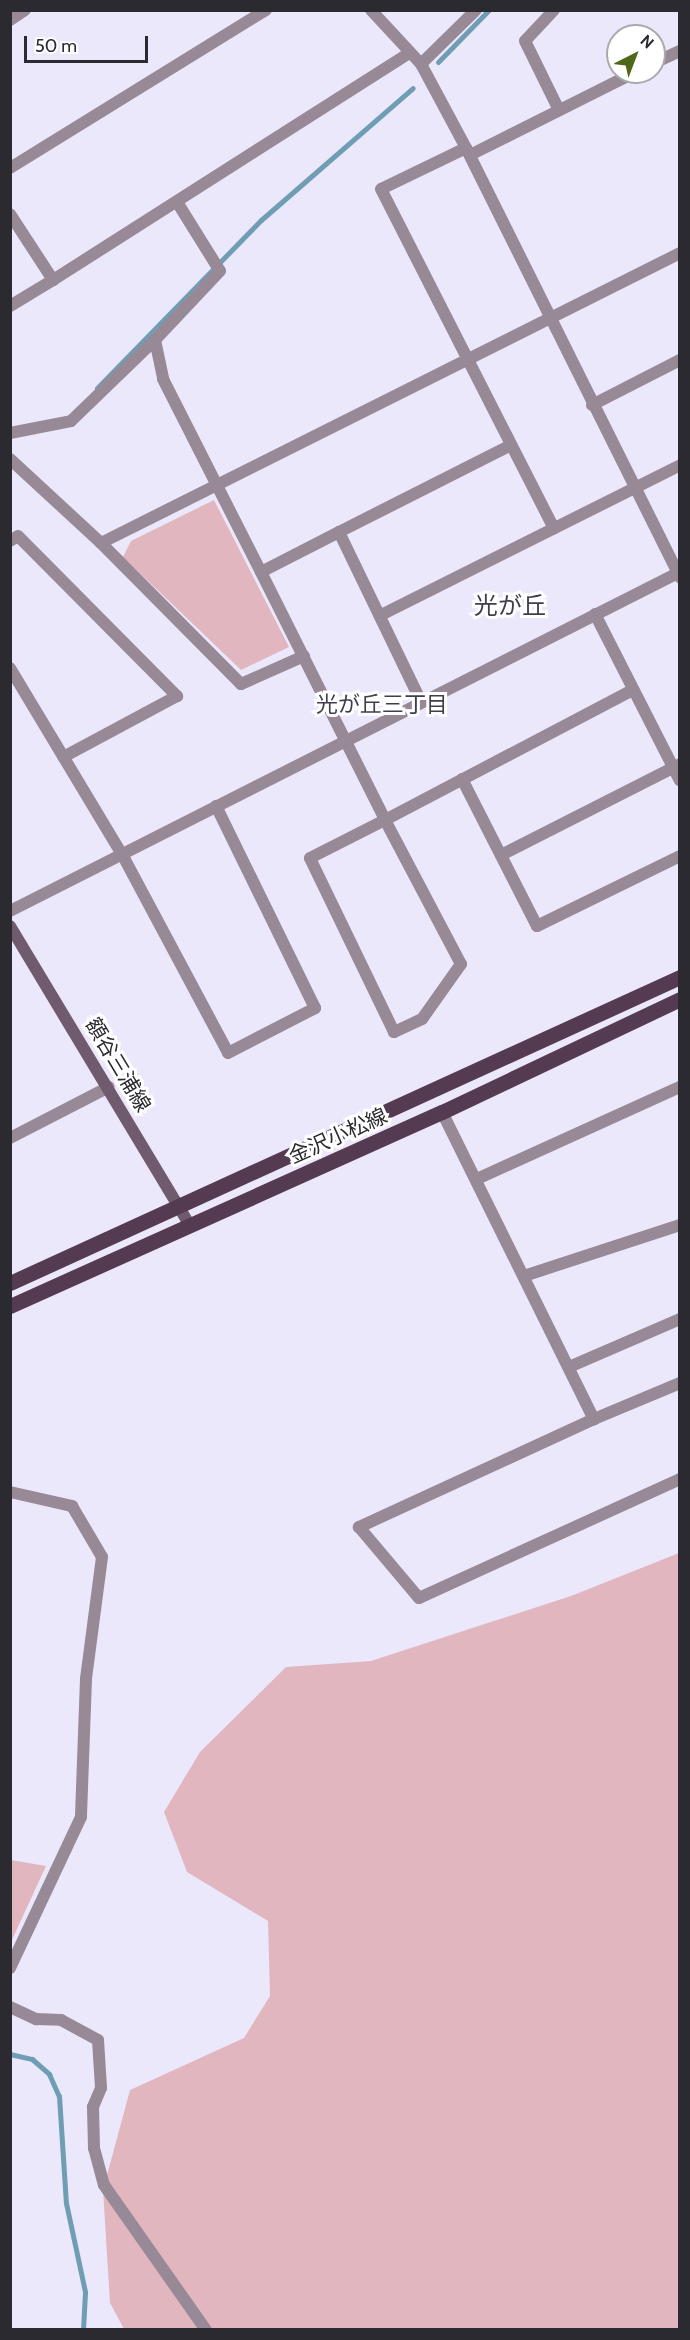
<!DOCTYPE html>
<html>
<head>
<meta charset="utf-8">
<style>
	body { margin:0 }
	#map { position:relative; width:690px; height:2340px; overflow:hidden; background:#ece8fb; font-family:Cabin,"Noto Sans JP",sans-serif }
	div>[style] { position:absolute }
	.green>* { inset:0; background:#e1b6bf }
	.stream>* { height:5px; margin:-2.5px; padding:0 2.5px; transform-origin:2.5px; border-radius:2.5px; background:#6f9eb4 }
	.minor>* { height:12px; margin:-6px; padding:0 6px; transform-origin:6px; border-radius:6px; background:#988997 }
	.tertiary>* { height:12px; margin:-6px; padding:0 6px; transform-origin:6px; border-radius:6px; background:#988997 }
	.secondary>* { height:12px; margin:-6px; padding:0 6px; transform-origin:6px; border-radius:6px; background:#705b6e }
	.primary>* { height:15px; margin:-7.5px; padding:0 7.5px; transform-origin:7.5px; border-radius:7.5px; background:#543b52 }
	span { translate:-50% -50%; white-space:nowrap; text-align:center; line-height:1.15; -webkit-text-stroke:6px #fff; paint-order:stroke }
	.street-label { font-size:21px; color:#2b2a30 }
	.neighbourhood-label { font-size:22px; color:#403d4c }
	.quarter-label { font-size:24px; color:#403d4c }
	.frame { position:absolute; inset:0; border:12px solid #2b2a30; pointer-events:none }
	.north { position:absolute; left:606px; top:24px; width:60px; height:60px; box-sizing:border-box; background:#fff; border:2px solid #aaaaac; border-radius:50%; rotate:42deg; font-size:16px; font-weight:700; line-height:24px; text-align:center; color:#2b2a30 }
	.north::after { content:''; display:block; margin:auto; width:21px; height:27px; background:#4e6719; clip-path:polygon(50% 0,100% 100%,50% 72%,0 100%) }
	.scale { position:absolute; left:24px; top:36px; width:124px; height:27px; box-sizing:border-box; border:3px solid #2b2a30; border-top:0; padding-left:8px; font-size:18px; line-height:21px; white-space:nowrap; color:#2b2a30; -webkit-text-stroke:4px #fff; paint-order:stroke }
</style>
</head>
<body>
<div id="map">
	<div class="green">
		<div style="clip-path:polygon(214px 500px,289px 647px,241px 670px,123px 557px,131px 541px)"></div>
		<div style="clip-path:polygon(679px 1553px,679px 2329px,124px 2329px,110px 2303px,103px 2190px,130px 2090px,244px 2038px,270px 1996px,268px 1921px,187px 1872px,164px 1812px,200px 1752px,286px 1667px,371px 1661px,571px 1596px)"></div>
		<div style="clip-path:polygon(11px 1860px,46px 1866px,11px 1942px,10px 1860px)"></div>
	</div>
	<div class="stream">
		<div style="left:438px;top:62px;width:73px;rotate:-45.6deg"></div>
		<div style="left:97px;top:388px;width:235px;rotate:-45.7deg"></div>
		<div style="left:261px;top:220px;width:201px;rotate:-41deg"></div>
		<div style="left:10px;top:2054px;width:23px;rotate:13deg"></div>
		<div style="left:32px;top:2059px;width:23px;rotate:41deg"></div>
		<div style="left:49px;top:2074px;width:24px;rotate:66deg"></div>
		<div style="left:59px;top:2096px;width:107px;rotate:86.3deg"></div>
		<div style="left:66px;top:2203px;width:91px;rotate:77.9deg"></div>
		<div style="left:85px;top:2292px;width:38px;rotate:93deg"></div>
	</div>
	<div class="minor">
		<div style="left:554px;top:10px;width:42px;rotate:133.1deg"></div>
		<div style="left:525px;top:41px;width:77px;rotate:63.8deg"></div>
		<div style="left:421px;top:64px;width:77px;rotate:-44.5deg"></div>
		<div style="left:466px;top:148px;width:94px;rotate:154.2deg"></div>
		<div style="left:381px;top:189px;width:381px;rotate:63deg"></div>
		<div style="left:10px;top:168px;width:301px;rotate:-31.7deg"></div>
		<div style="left:177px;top:202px;width:81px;rotate:58.1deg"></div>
		<div style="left:220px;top:271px;width:95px;rotate:133.3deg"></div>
		<div style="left:155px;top:340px;width:40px;rotate:78deg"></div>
		<div style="left:163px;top:379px;width:216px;rotate:63.1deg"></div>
		<div style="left:261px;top:572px;width:88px;rotate:-27.1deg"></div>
		<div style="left:339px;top:532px;width:189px;rotate:64.2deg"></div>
		<div style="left:10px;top:214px;width:79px;rotate:56.9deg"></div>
		<div style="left:53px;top:280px;width:423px;rotate:-32.5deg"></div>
		<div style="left:10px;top:306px;width:50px;rotate:-31.2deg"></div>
		<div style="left:592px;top:405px;width:99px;rotate:-27.1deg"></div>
		<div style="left:10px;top:433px;width:62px;rotate:-11.1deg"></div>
		<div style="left:71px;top:421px;width:117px;rotate:-44deg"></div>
		<div style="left:10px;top:459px;width:124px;rotate:42.7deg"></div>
		<div style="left:339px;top:532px;width:191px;rotate:-26.8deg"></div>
		<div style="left:10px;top:541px;width:9px;rotate:-32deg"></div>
		<div style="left:18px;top:536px;width:226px;rotate:45.2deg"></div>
		<div style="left:177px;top:696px;width:129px;rotate:151.8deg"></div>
		<div style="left:261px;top:572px;width:277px;rotate:63.4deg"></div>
		<div style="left:385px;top:820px;width:280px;rotate:-27.7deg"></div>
		<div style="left:595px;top:614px;width:187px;rotate:63deg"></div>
		<div style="left:381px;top:615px;width:335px;rotate:-26.6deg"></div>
		<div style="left:304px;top:656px;width:69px;rotate:156deg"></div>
		<div style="left:241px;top:684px;width:199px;rotate:-134.8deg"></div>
		<div style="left:101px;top:543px;width:648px;rotate:-26.6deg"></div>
		<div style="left:10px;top:668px;width:219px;rotate:59deg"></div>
		<div style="left:123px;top:856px;width:223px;rotate:61.9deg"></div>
		<div style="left:228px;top:1053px;width:98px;rotate:-27.3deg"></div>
		<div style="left:315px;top:1008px;width:225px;rotate:-116.1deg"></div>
		<div style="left:462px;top:779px;width:165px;rotate:63deg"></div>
		<div style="left:537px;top:926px;width:159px;rotate:-26.1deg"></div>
		<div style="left:385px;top:820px;width:163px;rotate:62.2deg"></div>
		<div style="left:461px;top:964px;width:67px;rotate:125.3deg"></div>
		<div style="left:422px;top:1019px;width:31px;rotate:155deg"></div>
		<div style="left:394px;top:1032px;width:193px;rotate:-115.8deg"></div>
		<div style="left:310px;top:858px;width:84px;rotate:-26.9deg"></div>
		<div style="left:501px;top:855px;width:201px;rotate:-26.9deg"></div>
		<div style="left:10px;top:911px;width:751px;rotate:-26.84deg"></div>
		<div style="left:442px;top:1112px;width:343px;rotate:63.7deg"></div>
		<div style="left:594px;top:1419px;width:93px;rotate:-22.7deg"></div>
		<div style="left:10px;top:1138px;width:111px;rotate:-27.3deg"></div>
		<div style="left:479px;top:1178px;width:221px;rotate:-24.4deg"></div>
		<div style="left:527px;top:1275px;width:161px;rotate:-18.1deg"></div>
		<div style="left:569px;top:1367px;width:121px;rotate:-23.4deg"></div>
		<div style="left:594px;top:1419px;width:259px;rotate:155.3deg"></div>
		<div style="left:359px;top:1527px;width:93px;rotate:49.8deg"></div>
		<div style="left:419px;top:1598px;width:287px;rotate:-24.5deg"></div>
		<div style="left:10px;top:1492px;width:64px;rotate:12.7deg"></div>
		<div style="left:72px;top:1506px;width:59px;rotate:59.5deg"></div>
		<div style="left:102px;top:1557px;width:123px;rotate:97.5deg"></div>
		<div style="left:86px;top:1679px;width:138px;rotate:92.1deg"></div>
		<div style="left:81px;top:1817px;width:167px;rotate:115.2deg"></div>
		<div style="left:10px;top:2007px;width:29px;rotate:25deg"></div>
		<div style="left:36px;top:2019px;width:25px;rotate:2deg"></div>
		<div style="left:61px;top:2020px;width:42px;rotate:28.4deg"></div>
		<div style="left:98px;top:2040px;width:48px;rotate:86.4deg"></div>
		<div style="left:101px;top:2088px;width:21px;rotate:113deg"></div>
		<div style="left:93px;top:2107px;width:41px;rotate:88.6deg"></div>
		<div style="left:94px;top:2148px;width:38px;rotate:75deg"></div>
		<div style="left:104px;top:2185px;width:177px;rotate:54.9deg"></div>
	</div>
	<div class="tertiary">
		<div style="left:371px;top:10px;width:74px;rotate:47.2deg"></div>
		<div style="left:421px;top:64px;width:95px;rotate:61.8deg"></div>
		<div style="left:466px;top:148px;width:480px;rotate:63.5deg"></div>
		<div style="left:10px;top:20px;width:18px;rotate:-34deg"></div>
		<div style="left:654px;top:63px;width:29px;rotate:-25deg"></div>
		<div style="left:470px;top:155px;width:186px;rotate:-26.6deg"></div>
	</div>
	<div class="secondary">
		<div style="left:10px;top:926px;width:350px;rotate:59deg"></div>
	</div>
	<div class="primary">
		<div style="left:10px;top:1283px;width:737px;rotate:-24.55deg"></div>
		<div style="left:10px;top:1306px;width:474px;rotate:-24.2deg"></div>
		<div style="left:442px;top:1112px;width:263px;rotate:-25.4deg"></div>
	</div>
	<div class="street-label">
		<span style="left:118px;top:1065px;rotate:59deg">額谷三浦線</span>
		<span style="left:338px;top:1136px;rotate:-24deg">金沢小松線</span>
	</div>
	<div class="neighbourhood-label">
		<span style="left:382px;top:705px">光が丘三丁目</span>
	</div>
	<div class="quarter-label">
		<span style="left:510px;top:606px">光が丘</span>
	</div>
	<div class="frame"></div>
	<div class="north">N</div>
	<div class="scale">50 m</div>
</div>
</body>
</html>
